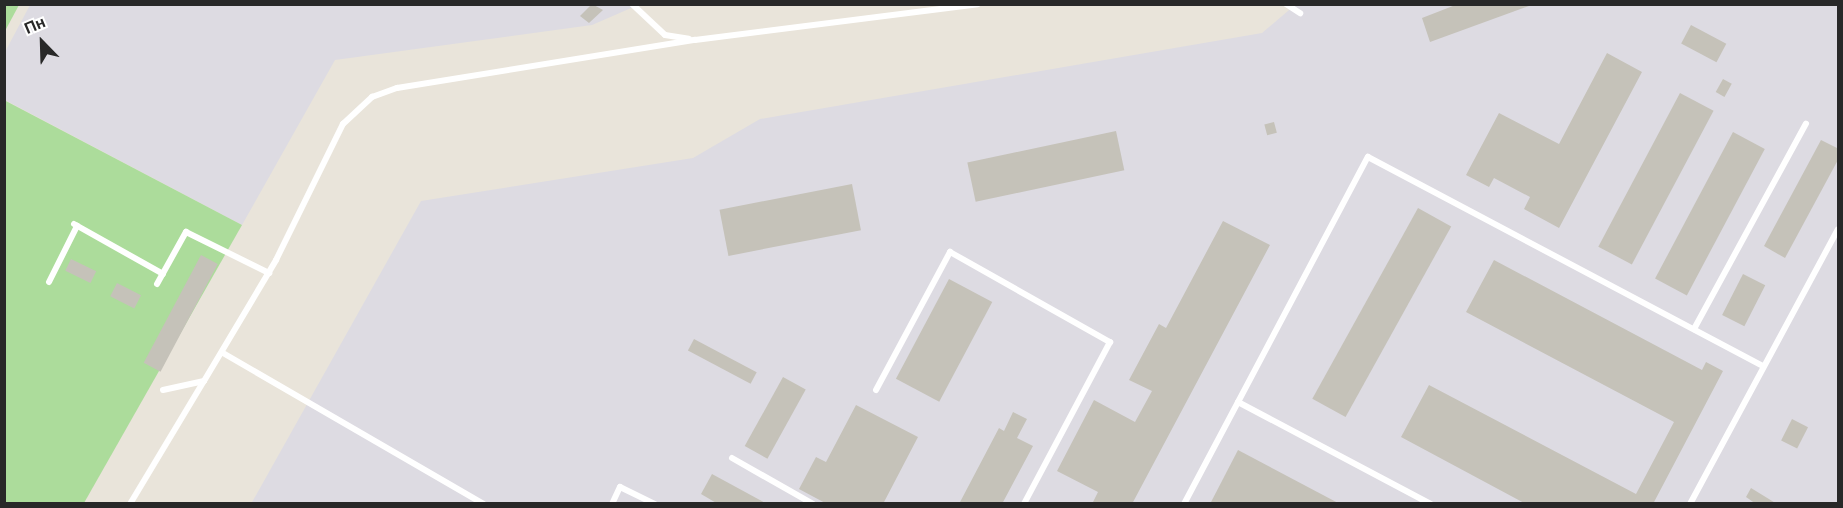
<!DOCTYPE html>
<meta charset="utf-8">
<style>
body{margin:0}
#map{position:relative;width:1843px;height:508px;overflow:hidden;background:#e9e4da;font-family:Helvetica,sans-serif}
div>[style]{position:absolute}
.industrial>*{inset:0;background:#dddbe2}
.green>*{inset:0;background:#acdc9b}
.building>*{inset:0;background:#c5c2b9;transform-origin:0 0}
.service>*{height:6px;margin:-3px;padding:0 3px;transform-origin:3px;border-radius:3px;background:#fff}
span{translate:-50% -50%;white-space:nowrap;text-align:center;line-height:1.15;-webkit-text-stroke:4.5px #fff;paint-order:stroke}
.frame{position:absolute;inset:0;border:6px solid #282828;pointer-events:none}
.north{position:absolute;left:12px;top:12px;width:60px;height:60px;-webkit-text-stroke:4px #fff;paint-order:stroke;rotate:337deg;font-size:16px;font-weight:700;line-height:24px;text-align:center;color:#282828}
.north::after{content:'';display:block;margin:auto;width:21px;height:27px;background:#282828;clip-path:polygon(50% 0,100% 100%,50% 72%,0 100%)}
</style>
<div id="map">
<div class="industrial">
<i style="clip-path:polygon(30px 5px,638px 5px,592px 25px,335px 60px,242px 225px,5px 100px,5px 52px)"></i>
<i style="clip-path:polygon(1295px 5px,1838px 5px,1838px 503px,251px 504px,421px 201px,693px 158px,760px 119px,1262px 33px)"></i>
</div>
<div class="green">
<i style="clip-path:polygon(5px 4px,19px 5px,5px 31px,4px 5px)"></i>
<i style="clip-path:polygon(4px 100px,242px 225px,84px 503px,5px 503px)"></i>
</div>
<div class="building">
<i style="clip-path:polygon(592px 4px,603px 10px,589px 23px,580px 16px)"></i>
<i style="clip-path:polygon(1458px 4px,1529px 4px,1529px 6px,1430px 42px,1422px 18px)"></i>
<i style="left:1691px;top:25px;width:40px;height:21px;rotate:28deg"></i>
<i style="clip-path:polygon(1607px 53px,1642px 72px,1559px 228px,1524px 209px,1530px 197px,1494px 178px,1489px 187px,1466px 175px,1499px 113px,1559px 144px)"></i>
<i style="left:1723px;top:79px;width:10px;height:15px;rotate:29deg"></i>
<i style="left:1680px;top:93px;width:38px;height:174px;rotate:28deg"></i>
<i style="left:1274px;top:122px;width:11px;height:10px;rotate:75deg"></i>
<i style="left:1116px;top:131px;width:40px;height:152px;rotate:78deg"></i>
<i style="left:1733px;top:132px;width:36px;height:166px;rotate:28deg"></i>
<i style="clip-path:polygon(1821px 140px,1839px 149px,1839px 158px,1785px 258px,1764px 246px)"></i>
<i style="left:852px;top:184px;width:47px;height:135px;rotate:79deg"></i>
<i style="left:1418px;top:208px;width:38px;height:218px;rotate:29deg"></i>
<i style="clip-path:polygon(1223px 221px,1270px 245px,1132px 504px,1092px 504px,1098px 492px,1057px 471px,1094px 400px,1135px 422px,1152px 391px,1129px 380px,1159px 324px,1166px 328px)"></i>
<i style="left:201px;top:255px;width:19px;height:122px;rotate:28deg"></i>
<i style="left:71px;top:259px;width:28px;height:13px;rotate:26deg"></i>
<i style="clip-path:polygon(1494px 260px,1702px 370px,1706px 362px,1723px 371px,1653px 504px,1526px 504px,1401px 437px,1429px 385px,1636px 494px,1674px 422px,1466px 312px)"></i>
<i style="left:1743px;top:274px;width:25px;height:46px;rotate:27deg"></i>
<i style="left:949px;top:279px;width:49px;height:113px;rotate:28deg"></i>
<i style="left:117px;top:283px;width:27px;height:15px;rotate:27deg"></i>
<i style="left:694px;top:339px;width:71px;height:13px;rotate:28deg"></i>
<i style="left:783px;top:377px;width:26px;height:79px;rotate:29deg"></i>
<i style="clip-path:polygon(856px 405px,918px 437px,883px 504px,827px 504px,799px 489px,816px 457px,826px 462px)"></i>
<i style="clip-path:polygon(1013px 412px,1027px 419px,1017px 438px,1033px 446px,1002px 504px,959px 504px,999px 428px,1004px 431px)"></i>
<i style="left:1792px;top:419px;width:18px;height:24px;rotate:27deg"></i>
<i style="clip-path:polygon(1238px 450px,1340px 504px,1210px 504px)"></i>
<i style="clip-path:polygon(712px 474px,767px 504px,718px 504px,701px 494px)"></i>
<i style="clip-path:polygon(1751px 488px,1777px 504px,1756px 504px,1746px 497px)"></i>
</div>
<div class="service">
<i style="left:632px;top:4px;width:45px;rotate:43.2deg"></i>
<i style="left:665px;top:35px;width:24px;rotate:9deg"></i>
<i style="left:1286px;top:4px;width:17px;rotate:33deg"></i>
<i style="left:74px;top:224px;width:102px;rotate:29.3deg"></i>
<i style="left:49px;top:282px;width:63px;rotate:-63.4deg"></i>
<i style="left:157px;top:284px;width:60px;rotate:-60.9deg"></i>
<i style="left:186px;top:232px;width:93px;rotate:26.3deg"></i>
<i style="left:1694px;top:329px;width:234px;rotate:-61.4deg"></i>
<i style="left:223px;top:353px;width:301px;rotate:30.1deg"></i>
<i style="left:163px;top:390px;width:42px;rotate:-12.4deg"></i>
<i style="left:204px;top:381px;width:141px;rotate:-59.2deg"></i>
<i style="left:276px;top:260px;width:152px;rotate:-63.8deg"></i>
<i style="left:343px;top:124px;width:40px;rotate:-43deg"></i>
<i style="left:372px;top:97px;width:27px;rotate:-20deg"></i>
<i style="left:397px;top:88px;width:302px;rotate:-9.2deg"></i>
<i style="left:695px;top:40px;width:285px;rotate:-7.2deg"></i>
<i style="left:876px;top:390px;width:157px;rotate:-61.8deg"></i>
<i style="left:950px;top:252px;width:184px;rotate:29.4deg"></i>
<i style="left:1110px;top:342px;width:183px;rotate:118deg"></i>
<i style="left:1238px;top:402px;width:218px;rotate:27.9deg"></i>
<i style="left:732px;top:458px;width:93px;rotate:29.6deg"></i>
<i style="left:130px;top:504px;width:144px;rotate:-59deg"></i>
<i style="left:612px;top:504px;width:19px;rotate:-65deg"></i>
<i style="left:620px;top:487px;width:39px;rotate:26deg"></i>
<i style="left:1184px;top:504px;width:393px;rotate:-62.1deg"></i>
<i style="left:1368px;top:157px;width:447px;rotate:27.9deg"></i>
<i style="left:1690px;top:504px;width:312px;rotate:-61.7deg"></i>
</div>
<div class="frame"></div>
<div class="north">Пн</div>
</div>
